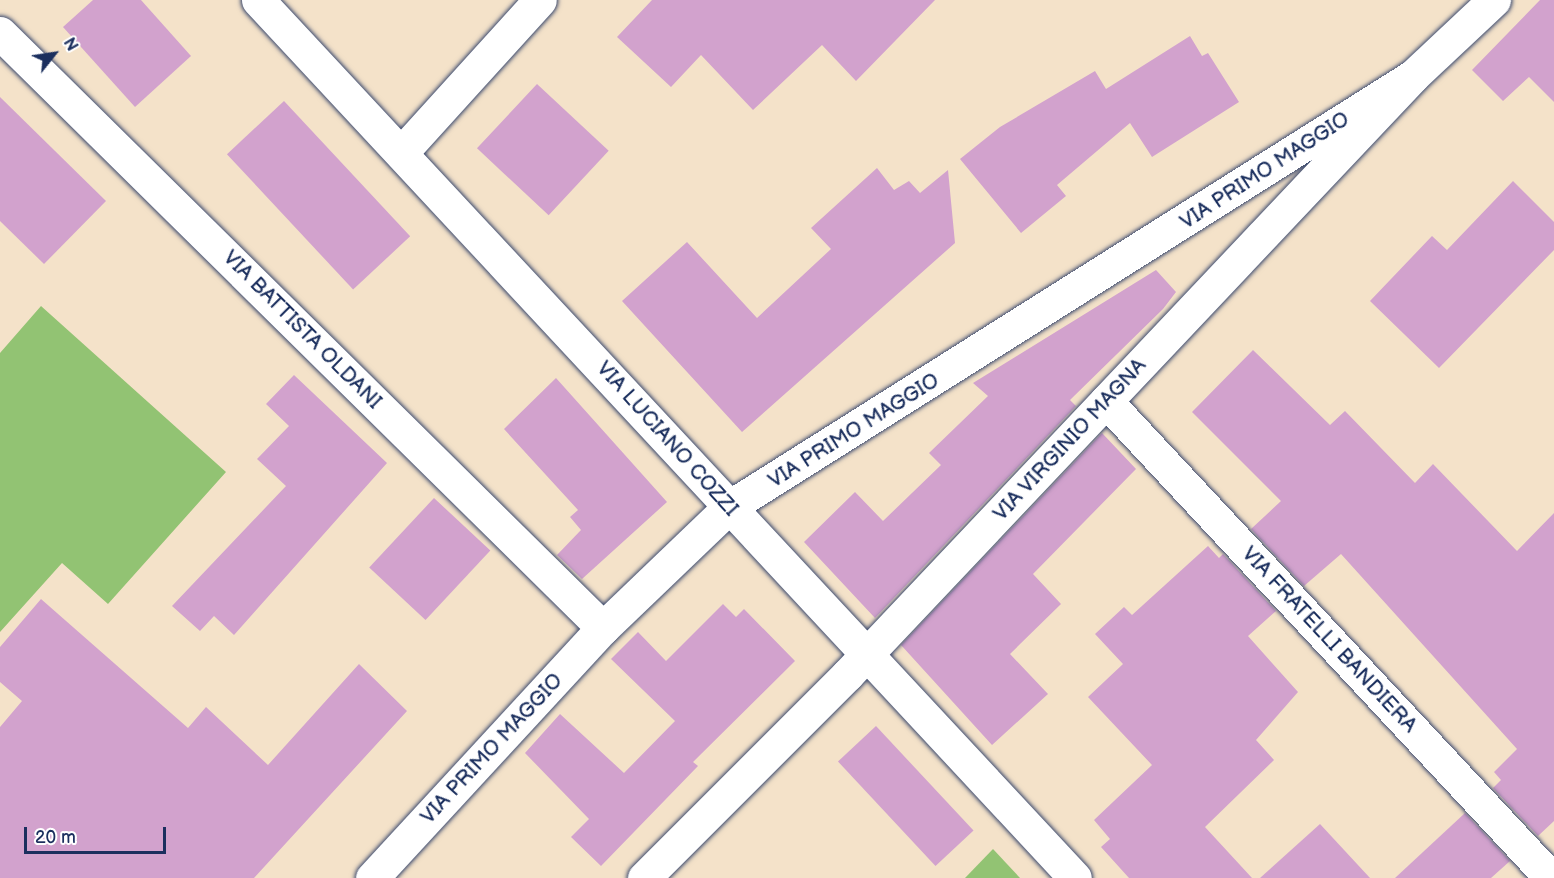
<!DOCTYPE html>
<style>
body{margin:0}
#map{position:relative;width:1554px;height:878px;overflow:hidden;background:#f4e2c9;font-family:"Balsamiq Sans",sans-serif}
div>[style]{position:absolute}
.green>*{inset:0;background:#92c373}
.building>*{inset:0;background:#d2a2cd;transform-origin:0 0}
.roads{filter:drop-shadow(0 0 2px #3c4a6e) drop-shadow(0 0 2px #3c4a6e)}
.minor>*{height:33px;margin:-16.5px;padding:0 16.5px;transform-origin:16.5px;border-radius:16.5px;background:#fff}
.tertiary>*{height:33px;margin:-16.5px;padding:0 16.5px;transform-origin:16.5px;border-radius:16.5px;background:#fff}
span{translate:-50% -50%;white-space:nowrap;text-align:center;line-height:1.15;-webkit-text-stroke:6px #fff;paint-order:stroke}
.street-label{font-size:21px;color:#1b2f5e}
.north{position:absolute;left:24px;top:24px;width:60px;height:60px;-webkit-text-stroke:4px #fff;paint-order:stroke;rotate:60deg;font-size:16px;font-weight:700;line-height:24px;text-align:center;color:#1b2f5e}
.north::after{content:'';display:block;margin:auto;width:21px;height:27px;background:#1b2f5e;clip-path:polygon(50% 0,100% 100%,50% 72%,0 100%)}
.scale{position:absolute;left:24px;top:827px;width:142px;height:27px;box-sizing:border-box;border:3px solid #1b2f5e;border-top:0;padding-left:8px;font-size:18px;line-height:21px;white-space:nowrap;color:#1b2f5e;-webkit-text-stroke:4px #fff;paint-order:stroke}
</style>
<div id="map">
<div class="green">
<i style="clip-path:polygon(41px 306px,226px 472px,108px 604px,62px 563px,0 632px,0 353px)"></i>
<i style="clip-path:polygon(993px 849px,1020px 878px,965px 878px)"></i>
</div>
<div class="building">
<i style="clip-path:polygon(93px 0,141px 0,191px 56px,135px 107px,63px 27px)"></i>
<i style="clip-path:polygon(652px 0,935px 0,856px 81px,822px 45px,753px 110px,701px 55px,671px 87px,617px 37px)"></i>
<i style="clip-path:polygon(1540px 0,1554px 0,1554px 102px,1529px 77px,1503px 101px,1472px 70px)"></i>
<i style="clip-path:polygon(1190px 36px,1202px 56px,1208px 53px,1239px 102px,1152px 157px,1130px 123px,1057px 185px,1066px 196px,1021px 233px,960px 159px,1000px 127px,1095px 71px,1106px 89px)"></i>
<i style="left:537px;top:84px;width:98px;height:88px;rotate:43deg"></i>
<i style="clip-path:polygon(0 97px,106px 201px,44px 264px,0 221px)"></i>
<i style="left:284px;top:101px;width:185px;height:78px;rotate:47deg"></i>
<i style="clip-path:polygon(877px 168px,894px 190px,909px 181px,920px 193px,948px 170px,955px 243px,742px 432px,622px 301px,687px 242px,757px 318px,831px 249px,811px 228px)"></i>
<i style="clip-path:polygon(1513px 181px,1554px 222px,1554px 250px,1439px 368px,1370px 301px,1432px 236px,1447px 250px)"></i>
<i style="clip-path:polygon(1156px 270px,1176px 292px,1163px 309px,1070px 400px,1076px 406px,875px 618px,804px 542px,855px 492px,883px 521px,941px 465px,929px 453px,988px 396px,973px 383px)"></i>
<i style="clip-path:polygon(1253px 350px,1330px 425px,1345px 411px,1415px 483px,1433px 464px,1517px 551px,1554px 513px,1554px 821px,1538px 836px,1493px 788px,1501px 780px,1494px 772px,1517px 749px,1341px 554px,1304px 586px,1251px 529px,1281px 501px,1192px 412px)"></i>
<i style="clip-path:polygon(294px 375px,387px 463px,234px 635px,214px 616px,200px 631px,172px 606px,286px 486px,257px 459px,289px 426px,266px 404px)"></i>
<i style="clip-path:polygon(556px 378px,667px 502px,582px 579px,557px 555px,581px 530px,570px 517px,578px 510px,504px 429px)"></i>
<i style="clip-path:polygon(1102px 433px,1136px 469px,1033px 574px,1061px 604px,1010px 654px,1048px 694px,992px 745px,901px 645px)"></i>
<i style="left:434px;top:498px;width:77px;height:95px;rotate:43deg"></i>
<i style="clip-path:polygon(1208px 546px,1219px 558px,1223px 554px,1276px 611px,1248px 636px,1298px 692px,1256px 740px,1274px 760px,1205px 827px,1252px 878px,1129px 878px,1101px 847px,1110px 839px,1094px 820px,1152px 765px,1088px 697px,1123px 664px,1095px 634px,1124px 607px,1132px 615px)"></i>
<i style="clip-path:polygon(41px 599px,188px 728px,206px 707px,268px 765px,359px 664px,407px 711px,254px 878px,0 878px,0 727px,22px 701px,0 682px,0 647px)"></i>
<i style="clip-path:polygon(723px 604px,736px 617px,744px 609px,795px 661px,693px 762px,698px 766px,601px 866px,571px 837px,589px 819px,525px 753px,560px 714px,624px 773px,675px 721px,611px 659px,638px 632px,666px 661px)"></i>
<i style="left:876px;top:726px;width:143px;height:52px;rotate:47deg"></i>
<i style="clip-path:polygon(1465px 813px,1510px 861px,1491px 878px,1395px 878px)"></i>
<i style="clip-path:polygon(1320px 824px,1370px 878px,1260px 878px)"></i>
</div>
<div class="roads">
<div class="minor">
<i style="left:0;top:33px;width:847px;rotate:44.62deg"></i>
<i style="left:402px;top:152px;width:205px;rotate:-47.8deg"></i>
<i style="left:1106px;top:401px;width:652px;rotate:46.99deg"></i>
<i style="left:372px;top:878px;width:340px;rotate:-47.3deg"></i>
<i style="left:603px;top:628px;width:175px;rotate:-43.8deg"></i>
<i style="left:729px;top:507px;width:808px;rotate:-32.22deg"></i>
<i style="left:644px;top:878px;width:287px;rotate:-45deg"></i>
<i style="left:847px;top:675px;width:824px;rotate:-46.62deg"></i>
<i style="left:1413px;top:76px;width:111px;rotate:-43.2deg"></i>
</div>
<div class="tertiary">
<i style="left:258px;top:0;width:1199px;rotate:47.06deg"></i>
</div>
</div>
<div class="street-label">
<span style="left:1265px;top:171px;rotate:-33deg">VIA PRIMO MAGGIO</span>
<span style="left:302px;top:330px;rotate:45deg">VIA BATTISTA OLDANI</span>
<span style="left:854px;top:431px;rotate:-32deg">VIA PRIMO MAGGIO</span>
<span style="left:667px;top:439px;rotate:48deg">VIA LUCIANO COZZI</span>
<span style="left:1070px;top:440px;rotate:-47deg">VIA VIRGINIO MAGNA</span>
<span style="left:1329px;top:640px;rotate:47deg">VIA FRATELLI BANDIERA</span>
<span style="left:492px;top:749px;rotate:-47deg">VIA PRIMO MAGGIO</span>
</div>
<div class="north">N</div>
<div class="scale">20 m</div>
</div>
